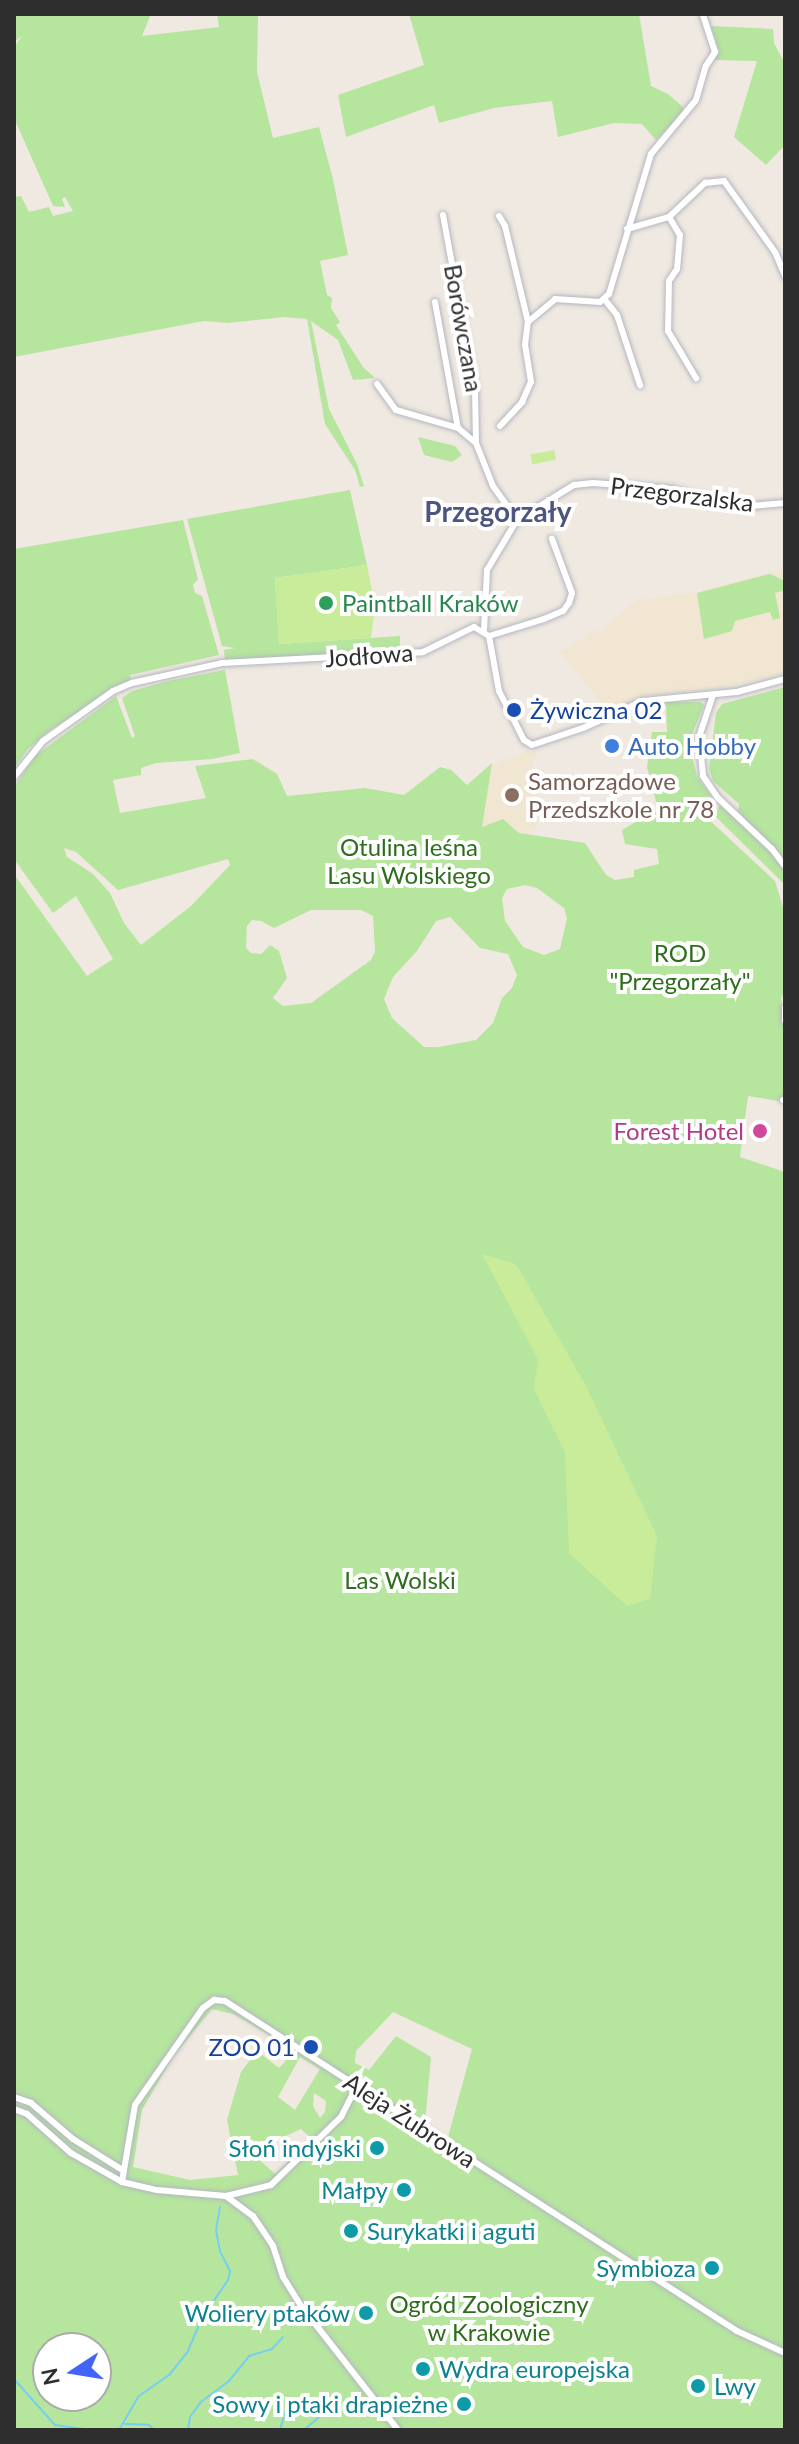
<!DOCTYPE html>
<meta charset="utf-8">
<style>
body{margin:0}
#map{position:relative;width:799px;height:2444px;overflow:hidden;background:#efe9e1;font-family:Lato,sans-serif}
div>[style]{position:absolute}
.education>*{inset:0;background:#f0e6d1}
.green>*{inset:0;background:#b6e59e}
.pitch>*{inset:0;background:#c9ec9a;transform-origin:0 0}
.stream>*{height:2px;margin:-1px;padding:0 1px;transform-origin:1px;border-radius:1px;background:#75cff0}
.roads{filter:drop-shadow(0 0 2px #b4b7c1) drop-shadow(0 0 2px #b4b7c1)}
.street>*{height:6px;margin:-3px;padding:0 3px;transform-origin:3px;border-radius:3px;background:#fff}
.dots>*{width:22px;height:22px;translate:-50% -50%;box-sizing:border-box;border:4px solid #fff;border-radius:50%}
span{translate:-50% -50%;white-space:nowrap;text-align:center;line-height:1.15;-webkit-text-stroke:8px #fff;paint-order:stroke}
.street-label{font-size:24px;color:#2e2e2e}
.leisure-label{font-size:24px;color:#27864d}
.left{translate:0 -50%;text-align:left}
.transit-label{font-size:24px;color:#164399}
.right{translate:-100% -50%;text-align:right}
.shop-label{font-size:24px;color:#366cbe}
.education-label{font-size:24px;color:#785e54}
.park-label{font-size:24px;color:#2c6e1b}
.hotel-label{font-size:24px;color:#b23c85}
.culture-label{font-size:24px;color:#0d838f}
.quarter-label{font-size:28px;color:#4d5680;font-weight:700}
.frame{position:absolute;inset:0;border:16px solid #2e2e2e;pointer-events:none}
.north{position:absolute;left:32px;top:2332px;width:80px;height:80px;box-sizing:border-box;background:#fff;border:2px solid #ababab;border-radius:50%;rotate:258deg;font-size:22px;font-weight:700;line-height:32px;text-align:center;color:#2e2e2e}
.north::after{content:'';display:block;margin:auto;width:28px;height:36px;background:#4264fb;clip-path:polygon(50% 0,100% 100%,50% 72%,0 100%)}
</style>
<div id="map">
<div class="education">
<i style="clip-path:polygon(782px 569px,785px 673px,715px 689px,647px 695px,610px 713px,560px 652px,596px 630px,599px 632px,637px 600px,697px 592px)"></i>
<i style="clip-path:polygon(525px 752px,537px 752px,532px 766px,539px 794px,534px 796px,537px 829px,530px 832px,531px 836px,519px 833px,503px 819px,482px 827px,492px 766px)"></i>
</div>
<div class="green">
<i style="clip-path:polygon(14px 14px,151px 14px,142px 36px,219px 27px,217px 14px,258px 14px,257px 72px,273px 138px,319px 127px,333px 179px,348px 255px,320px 261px,327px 295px,332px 298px,331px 308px,340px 322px,336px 325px,363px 367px,375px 378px,353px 380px,338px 340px,311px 321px,329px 409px,357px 464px,364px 486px,360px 487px,355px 470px,325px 424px,307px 319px,284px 317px,228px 323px,204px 321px,14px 357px,14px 197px,21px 196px,29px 212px,49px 207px,53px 216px,73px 211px,65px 197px,62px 199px,65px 207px,53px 206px,14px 118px,14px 47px,22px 36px,14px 42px)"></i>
<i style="clip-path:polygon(409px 14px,639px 14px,651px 86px,668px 94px,683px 107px,684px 112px,656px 140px,642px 124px,614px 123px,558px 137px,552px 101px,494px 108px,439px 123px,434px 105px,346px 137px,338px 95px,424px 65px)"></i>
<i style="clip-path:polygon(711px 26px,773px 29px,774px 43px,785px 64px,785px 145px,766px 165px,734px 137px,757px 61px,715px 60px,718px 48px)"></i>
<i style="clip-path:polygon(418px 437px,455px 446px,462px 455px,452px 462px,424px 455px)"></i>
<i style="clip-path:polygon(350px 490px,367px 565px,275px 578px,279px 644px,400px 636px,400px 648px,358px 654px,225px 660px,224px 650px,235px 648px,222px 646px,187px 519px)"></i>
<i style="clip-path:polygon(183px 520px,198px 579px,193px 585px,195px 593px,202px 596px,219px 655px,130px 675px,131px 679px,50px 730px,27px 750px,14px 769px,14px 549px)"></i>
<i style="clip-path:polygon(770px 574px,785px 581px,785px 590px,775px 593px,780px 618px,773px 620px,770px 612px,735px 621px,732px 631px,704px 639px,697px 593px)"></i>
<i style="clip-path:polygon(evenodd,225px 670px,240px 753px,212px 759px,156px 763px,141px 768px,141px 775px,113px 780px,120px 813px,206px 798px,195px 766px,253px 759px,277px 774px,287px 796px,365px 788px,404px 795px,440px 767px,451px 770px,467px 785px,492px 763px,482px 827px,503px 819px,519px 833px,585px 843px,606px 875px,615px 880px,634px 877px,634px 870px,659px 864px,657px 849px,625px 844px,622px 830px,658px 809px,647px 767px,652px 732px,667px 732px,666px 702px,701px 702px,704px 705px,693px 732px,691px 753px,697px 776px,713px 799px,705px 816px,775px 881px,785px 914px,785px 988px,781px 999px,785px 1028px,785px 1102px,748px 1096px,740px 1157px,785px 1172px,785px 2430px,14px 2430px,14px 874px,87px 976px,113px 959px,76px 896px,53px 913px,14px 859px,14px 787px,35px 756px,116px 696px,132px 738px,135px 736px,122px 698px,132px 691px,168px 681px,225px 670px,64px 848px,76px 852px,118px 890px,228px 859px,230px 865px,191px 906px,141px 945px,124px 923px,110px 893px,93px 874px,67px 857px,64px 848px,225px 670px,525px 885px,537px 888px,564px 908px,567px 918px,560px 949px,544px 955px,523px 947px,505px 921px,502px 898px,507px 889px,525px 885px,225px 670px,311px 910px,361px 910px,373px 916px,375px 951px,371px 960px,311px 1003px,283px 1006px,273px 998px,287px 978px,279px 951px,270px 945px,261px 954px,251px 953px,246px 948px,247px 926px,252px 920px,261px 921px,274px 928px,311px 910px,225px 670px,450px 917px,480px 948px,508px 954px,517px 975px,512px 988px,502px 998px,493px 1023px,476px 1040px,439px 1047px,424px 1047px,392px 1018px,384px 999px,393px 977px,417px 951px,436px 921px,450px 917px,225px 670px,212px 2009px,233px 2014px,281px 2042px,285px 2062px,279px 2068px,257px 2051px,241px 2072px,227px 2120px,238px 2175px,190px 2180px,133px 2167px,142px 2110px,172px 2058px,212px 2009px,225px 670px,393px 2012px,472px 2049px,448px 2137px,425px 2122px,431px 2057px,396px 2036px,369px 2070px,355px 2063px,356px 2051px,393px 2012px,225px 670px,300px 2057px,320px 2069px,295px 2110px,278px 2097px,300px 2057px,225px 670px,314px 2093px,326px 2101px,325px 2112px,320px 2118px,313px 2106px,314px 2093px,225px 670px,301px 2129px,312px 2139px,275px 2174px,251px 2152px,301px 2129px,225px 670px,48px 2348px,96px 2348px,96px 2396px,48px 2396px,48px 2348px)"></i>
<i style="clip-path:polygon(785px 687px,785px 863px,738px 811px,739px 804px,713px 781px,709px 769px,716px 713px,722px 704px)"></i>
<i style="clip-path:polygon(720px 805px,772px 854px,785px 871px,785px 885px,713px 814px)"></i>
</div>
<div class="pitch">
<i style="left:554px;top:450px;width:10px;height:24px;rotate:79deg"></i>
<i style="clip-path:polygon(367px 565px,375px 607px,371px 638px,279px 644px,275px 578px)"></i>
<i style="clip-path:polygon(482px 1254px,516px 1264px,585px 1384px,657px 1536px,650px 1599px,627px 1606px,569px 1553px,565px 1453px,534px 1389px,538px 1359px)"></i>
</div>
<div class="stream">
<i style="left:14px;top:2379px;width:62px;rotate:48.3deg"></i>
<i style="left:55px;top:2425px;width:36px;rotate:8deg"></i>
<i style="left:125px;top:2424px;width:24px;rotate:2deg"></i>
<i style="left:149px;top:2425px;width:7px;rotate:45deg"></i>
<i style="left:119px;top:2430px;width:39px;rotate:-60deg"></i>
<i style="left:139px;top:2396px;width:37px;rotate:-35deg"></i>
<i style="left:169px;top:2375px;width:28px;rotate:-51deg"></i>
<i style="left:187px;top:2353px;width:38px;rotate:-67deg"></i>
<i style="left:202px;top:2318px;width:46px;rotate:-55.6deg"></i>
<i style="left:228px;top:2280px;width:9px;rotate:-77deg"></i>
<i style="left:230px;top:2271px;width:22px;rotate:-117deg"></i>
<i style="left:220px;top:2251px;width:21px;rotate:-101deg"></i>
<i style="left:216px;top:2230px;width:23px;rotate:-80deg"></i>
<i style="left:188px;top:2430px;width:13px;rotate:-81deg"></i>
<i style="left:190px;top:2417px;width:19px;rotate:-54deg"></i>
<i style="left:201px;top:2402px;width:35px;rotate:-37deg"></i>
<i style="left:229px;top:2381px;width:32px;rotate:-51deg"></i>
<i style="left:249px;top:2356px;width:24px;rotate:-17deg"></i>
<i style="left:272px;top:2349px;width:16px;rotate:-47deg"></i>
<i style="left:280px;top:2430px;width:18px;rotate:-74deg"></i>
<i style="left:285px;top:2413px;width:26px;rotate:-43deg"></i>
<i style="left:304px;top:2430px;width:32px;rotate:-41deg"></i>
</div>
<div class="roads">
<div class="street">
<i style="left:443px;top:215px;width:178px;rotate:79.6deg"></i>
<i style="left:475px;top:390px;width:53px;rotate:88.9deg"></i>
<i style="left:499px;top:216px;width:12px;rotate:59deg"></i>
<i style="left:505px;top:226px;width:99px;rotate:76.5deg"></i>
<i style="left:669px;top:217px;width:21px;rotate:59deg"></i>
<i style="left:680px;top:235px;width:34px;rotate:95deg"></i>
<i style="left:677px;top:269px;width:14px;rotate:124deg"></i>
<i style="left:669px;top:281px;width:50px;rotate:91.1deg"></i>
<i style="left:668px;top:331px;width:55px;rotate:59.2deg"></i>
<i style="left:627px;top:229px;width:44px;rotate:-15.9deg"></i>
<i style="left:669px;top:217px;width:50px;rotate:-43.4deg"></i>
<i style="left:705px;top:183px;width:19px;rotate:-6deg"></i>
<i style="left:724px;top:181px;width:87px;rotate:54.3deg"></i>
<i style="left:775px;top:252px;width:26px;rotate:67deg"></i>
<i style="left:605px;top:300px;width:19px;rotate:51deg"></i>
<i style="left:617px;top:315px;width:74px;rotate:71.8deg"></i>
<i style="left:435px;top:302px;width:128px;rotate:79.7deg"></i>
<i style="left:377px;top:384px;width:32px;rotate:54deg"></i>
<i style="left:396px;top:410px;width:65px;rotate:16.2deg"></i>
<i style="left:458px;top:428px;width:23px;rotate:40deg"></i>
<i style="left:476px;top:443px;width:46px;rotate:68.4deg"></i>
<i style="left:493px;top:486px;width:42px;rotate:54.8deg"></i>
<i style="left:500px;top:426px;width:33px;rotate:-47deg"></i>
<i style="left:522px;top:402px;width:22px;rotate:-66deg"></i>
<i style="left:531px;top:382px;width:37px;rotate:-99deg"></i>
<i style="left:525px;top:345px;width:23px;rotate:-83deg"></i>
<i style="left:528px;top:322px;width:35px;rotate:-40deg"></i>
<i style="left:555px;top:299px;width:45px;rotate:3.8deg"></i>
<i style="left:600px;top:302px;width:12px;rotate:-42deg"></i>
<i style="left:609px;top:294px;width:146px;rotate:-73.3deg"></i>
<i style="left:651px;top:154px;width:70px;rotate:-50.2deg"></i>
<i style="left:696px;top:100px;width:35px;rotate:-74deg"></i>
<i style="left:706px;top:66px;width:17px;rotate:-57deg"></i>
<i style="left:715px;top:52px;width:40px;rotate:-108deg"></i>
<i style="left:484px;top:630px;width:60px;rotate:-87.1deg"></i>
<i style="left:487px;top:570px;width:58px;rotate:-59deg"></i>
<i style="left:517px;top:520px;width:67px;rotate:-31.6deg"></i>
<i style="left:574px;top:485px;width:19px;rotate:-6deg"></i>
<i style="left:593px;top:483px;width:78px;rotate:4.4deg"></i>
<i style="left:671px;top:489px;width:70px;rotate:14.8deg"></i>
<i style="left:739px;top:507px;width:46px;rotate:-5deg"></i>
<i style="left:489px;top:636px;width:58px;rotate:-17.2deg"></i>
<i style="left:544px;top:619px;width:21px;rotate:-23deg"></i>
<i style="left:563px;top:611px;width:10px;rotate:-53deg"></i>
<i style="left:569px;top:603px;width:10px;rotate:-73deg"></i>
<i style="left:572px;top:593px;width:58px;rotate:-110.3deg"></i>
<i style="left:713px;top:695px;width:44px;rotate:108.4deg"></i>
<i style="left:699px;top:737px;width:39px;rotate:84deg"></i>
<i style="left:703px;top:776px;width:27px;rotate:56deg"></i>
<i style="left:718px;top:798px;width:74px;rotate:43.4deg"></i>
<i style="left:772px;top:849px;width:21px;rotate:53deg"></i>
<i style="left:14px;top:777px;width:46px;rotate:-51.1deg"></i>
<i style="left:43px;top:741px;width:86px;rotate:-35.5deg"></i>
<i style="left:113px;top:691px;width:21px;rotate:-23deg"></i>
<i style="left:132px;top:683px;width:92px;rotate:-12.5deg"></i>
<i style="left:222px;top:663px;width:201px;rotate:-3.1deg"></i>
<i style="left:423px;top:652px;width:57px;rotate:-26.1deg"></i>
<i style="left:474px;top:627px;width:17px;rotate:31deg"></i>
<i style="left:489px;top:636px;width:56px;rotate:79.7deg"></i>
<i style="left:499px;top:691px;width:55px;rotate:63deg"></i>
<i style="left:524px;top:740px;width:9px;rotate:32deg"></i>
<i style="left:532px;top:745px;width:54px;rotate:-18.4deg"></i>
<i style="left:583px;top:728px;width:66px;rotate:-24.2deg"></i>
<i style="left:643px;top:701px;width:94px;rotate:-5.5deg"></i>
<i style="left:737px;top:692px;width:50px;rotate:-15.2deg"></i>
<i style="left:785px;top:1008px;width:13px;rotate:90deg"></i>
<i style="left:783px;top:1100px;width:2px;rotate:-27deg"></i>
<i style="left:14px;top:2097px;width:18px;rotate:19deg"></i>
<i style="left:31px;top:2103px;width:55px;rotate:40.6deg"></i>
<i style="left:73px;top:2139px;width:60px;rotate:32.1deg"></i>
<i style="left:14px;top:2109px;width:14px;rotate:21deg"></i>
<i style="left:27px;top:2114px;width:59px;rotate:41.6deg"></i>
<i style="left:71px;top:2153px;width:59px;rotate:29.6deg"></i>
<i style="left:122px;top:2182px;width:36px;rotate:13deg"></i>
<i style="left:157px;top:2190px;width:69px;rotate:5deg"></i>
<i style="left:226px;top:2196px;width:46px;rotate:-13.7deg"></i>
<i style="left:271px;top:2185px;width:98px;rotate:-44.2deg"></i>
<i style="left:341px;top:2117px;width:36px;rotate:-63deg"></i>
<i style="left:122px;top:2182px;width:78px;rotate:-80.4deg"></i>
<i style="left:135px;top:2105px;width:118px;rotate:-55deg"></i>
<i style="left:203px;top:2008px;width:14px;rotate:-36deg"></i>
<i style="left:214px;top:2000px;width:11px;rotate:5deg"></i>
<i style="left:225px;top:2001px;width:609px;rotate:32.8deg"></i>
<i style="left:737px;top:2331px;width:53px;rotate:24.6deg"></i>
<i style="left:226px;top:2196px;width:34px;rotate:37deg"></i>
<i style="left:253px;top:2216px;width:36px;rotate:56deg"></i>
<i style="left:273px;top:2246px;width:33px;rotate:72deg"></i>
<i style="left:283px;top:2277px;width:36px;rotate:58deg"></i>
<i style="left:302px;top:2307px;width:156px;rotate:52deg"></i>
</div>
</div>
<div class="dots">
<i style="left:326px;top:603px;background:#2e9e5b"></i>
<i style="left:514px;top:710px;background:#1a4fb4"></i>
<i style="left:612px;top:746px;background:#3f7fe0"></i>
<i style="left:512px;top:795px;background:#8d6e63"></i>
<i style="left:760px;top:1131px;background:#d1479c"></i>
<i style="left:311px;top:2047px;background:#1a4fb4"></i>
<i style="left:377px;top:2148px;background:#0f9aa8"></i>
<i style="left:404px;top:2190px;background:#0f9aa8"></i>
<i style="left:351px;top:2231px;background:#0f9aa8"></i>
<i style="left:712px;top:2268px;background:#0f9aa8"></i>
<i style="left:366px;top:2313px;background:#0f9aa8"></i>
<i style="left:423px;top:2369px;background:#0f9aa8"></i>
<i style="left:698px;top:2386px;background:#0f9aa8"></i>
<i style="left:464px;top:2404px;background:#0f9aa8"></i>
</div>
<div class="street-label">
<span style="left:464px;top:328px;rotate:80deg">Borówczana</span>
<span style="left:682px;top:494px;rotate:7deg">Przegorzalska</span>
<span style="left:369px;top:655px;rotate:-4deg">Jodłowa</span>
<span style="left:410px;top:2120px;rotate:33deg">Aleja Żubrowa</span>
</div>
<div class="leisure-label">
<span class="left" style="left:342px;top:603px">Paintball Kraków</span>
</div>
<div class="transit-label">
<span class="left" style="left:530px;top:710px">Żywiczna 02</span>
<span class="right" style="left:295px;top:2047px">ZOO 01</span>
</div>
<div class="shop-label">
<span class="left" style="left:628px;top:746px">Auto Hobby</span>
</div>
<div class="education-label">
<span class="left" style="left:528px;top:795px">Samorządowe<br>Przedszkole nr 78</span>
</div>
<div class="park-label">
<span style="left:409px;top:861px">Otulina leśna<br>Lasu Wolskiego</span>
<span style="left:680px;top:967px">ROD<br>"Przegorzały"</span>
<span style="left:400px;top:1580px">Las Wolski</span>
<span style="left:489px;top:2318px">Ogród Zoologiczny<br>w Krakowie</span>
</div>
<div class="hotel-label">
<span class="right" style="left:744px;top:1131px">Forest Hotel</span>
</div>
<div class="culture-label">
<span class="right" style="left:361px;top:2148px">Słoń indyjski</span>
<span class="right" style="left:388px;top:2190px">Małpy</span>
<span class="left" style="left:367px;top:2231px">Surykatki i aguti</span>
<span class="right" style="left:696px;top:2268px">Symbioza</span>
<span class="right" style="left:350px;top:2313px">Woliery ptaków</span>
<span class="left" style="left:439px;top:2369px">Wydra europejska</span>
<span class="left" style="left:714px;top:2386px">Lwy</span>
<span class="right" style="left:448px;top:2404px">Sowy i ptaki drapieżne</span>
</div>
<div class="quarter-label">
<span style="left:498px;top:511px">Przegorzały</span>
</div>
<div class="frame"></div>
<div class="north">N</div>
</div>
